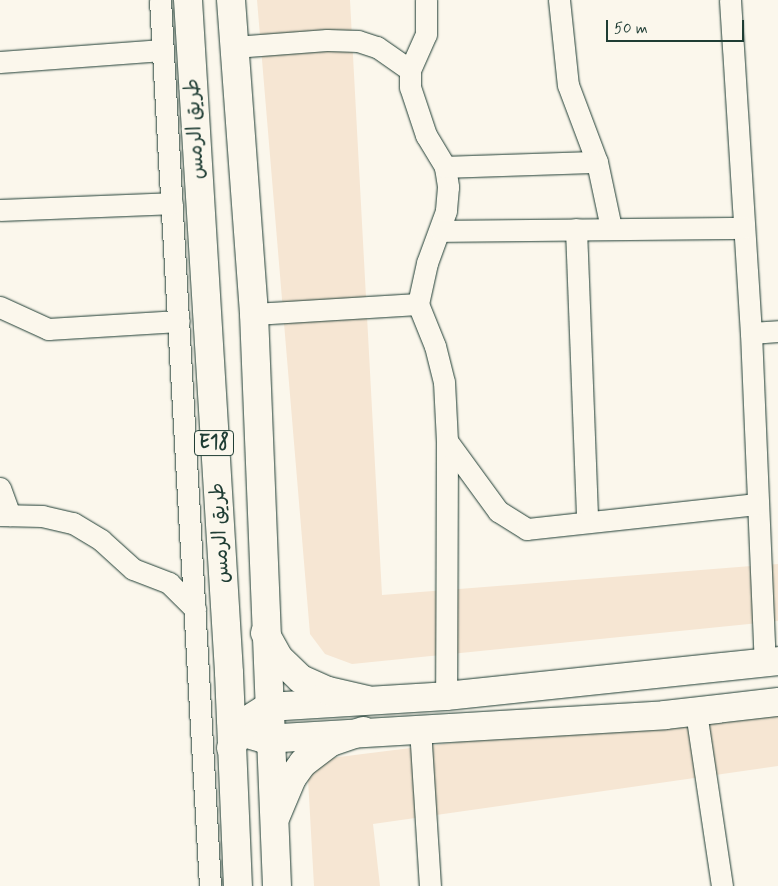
<!DOCTYPE html>
<meta charset="utf-8">
<style>
body{margin:0}
#map{position:relative;width:778px;height:886px;overflow:hidden;background:#fbf7ec;font-family:Mynerve,"Playpen Sans Arabic",sans-serif}
div>[style]{position:absolute}
.built>*{inset:0;background:#f6e6d3}
.roads{filter:drop-shadow(0 0 1px #1f3d34) drop-shadow(0 0 1px #1f3d34)}
.minor>*{height:21px;margin:-10.5px;padding:0 10.5px;transform-origin:10.5px;border-radius:10.5px;background:#fbf7ec}
.major>*{height:28px;margin:-14px;padding:0 14px;transform-origin:14px;border-radius:14px;background:#fbf7ec}
.highway>*{height:28px;margin:-14px;padding:0 14px;transform-origin:14px;border-radius:14px;background:#fbf7ec}
span{translate:-50% -50%;white-space:nowrap;text-align:center;line-height:1.15;-webkit-text-stroke:5px #fbf7ec;paint-order:stroke}
.shield-label span{padding:1px 4px;background:#fbf7ec;border:1px solid;border-radius:4px;-webkit-text-stroke-width:0}
.shield-label{font-size:19px;color:#1f3d34;font-weight:700}
.street-label{font-size:20px;color:#1f3d34}
.scale{position:absolute;left:606px;top:20px;width:138px;height:22px;box-sizing:border-box;border:2px solid #1f3d34;border-top:0;padding-left:6px;font-size:15px;line-height:18px;white-space:nowrap;color:#1f3d34;-webkit-text-stroke:4px #fbf7ec;paint-order:stroke}
</style>
<div id="map">
<div class="built">
<i style="clip-path:polygon(257px 0,350px 0,382px 595px,778px 564px,778px 621px,352px 664px,325px 654px,310px 634px)"></i>
<i style="clip-path:polygon(778px 702px,778px 766px,373px 824px,380px 886px,314px 886px,307px 761px)"></i>
</div>
<div class="roads">
<div class="minor">
<i style="left:160px;top:0;width:887px;rotate:86.77deg"></i>
<i style="left:426px;top:0;width:34px;rotate:90deg"></i>
<i style="left:426px;top:34px;width:39px;rotate:114deg"></i>
<i style="left:410px;top:70px;width:17px;rotate:90deg"></i>
<i style="left:410px;top:87px;width:51px;rotate:71.6deg"></i>
<i style="left:426px;top:135px;width:37px;rotate:59deg"></i>
<i style="left:445px;top:167px;width:20px;rotate:81deg"></i>
<i style="left:448px;top:187px;width:24px;rotate:95deg"></i>
<i style="left:446px;top:211px;width:55px;rotate:110.1deg"></i>
<i style="left:427px;top:263px;width:42px;rotate:102.4deg"></i>
<i style="left:418px;top:304px;width:45px;rotate:68deg"></i>
<i style="left:435px;top:346px;width:37px;rotate:76deg"></i>
<i style="left:444px;top:382px;width:59px;rotate:87.1deg"></i>
<i style="left:447px;top:441px;width:255px;rotate:90.2deg"></i>
<i style="left:559px;top:0;width:85px;rotate:84deg"></i>
<i style="left:568px;top:85px;width:82px;rotate:69.4deg"></i>
<i style="left:597px;top:162px;width:67px;rotate:78deg"></i>
<i style="left:730px;top:0;width:334px;rotate:86.4deg"></i>
<i style="left:751px;top:333px;width:329px;rotate:87.6deg"></i>
<i style="left:234px;top:47px;width:93px;rotate:-4.3deg"></i>
<i style="left:327px;top:40px;width:31px;rotate:2deg"></i>
<i style="left:358px;top:41px;width:20px;rotate:18deg"></i>
<i style="left:377px;top:47px;width:40px;rotate:34.9deg"></i>
<i style="left:0;top:62px;width:163px;rotate:-4.2deg"></i>
<i style="left:445px;top:167px;width:152px;rotate:-1.9deg"></i>
<i style="left:0;top:210px;width:172px;rotate:-2.3deg"></i>
<i style="left:576px;top:229px;width:293px;rotate:87.8deg"></i>
<i style="left:441px;top:231px;width:303px;rotate:-0.6deg"></i>
<i style="left:0;top:307px;width:53px;rotate:24.6deg"></i>
<i style="left:48px;top:329px;width:131px;rotate:-3.5deg"></i>
<i style="left:254px;top:314px;width:164px;rotate:-3.5deg"></i>
<i style="left:751px;top:333px;width:27px;rotate:-4deg"></i>
<i style="left:447px;top:441px;width:87px;rotate:53.9deg"></i>
<i style="left:498px;top:511px;width:34px;rotate:32deg"></i>
<i style="left:527px;top:529px;width:232px;rotate:-6.2deg"></i>
<i style="left:0;top:488px;width:29px;rotate:70deg"></i>
<i style="left:0;top:515px;width:42px;rotate:1.4deg"></i>
<i style="left:42px;top:516px;width:32px;rotate:13deg"></i>
<i style="left:73px;top:523px;width:33px;rotate:31deg"></i>
<i style="left:101px;top:540px;width:43px;rotate:42.2deg"></i>
<i style="left:133px;top:569px;width:39px;rotate:21deg"></i>
<i style="left:169px;top:583px;width:37px;rotate:45deg"></i>
<i style="left:696px;top:712px;width:176px;rotate:81.5deg"></i>
<i style="left:420px;top:728px;width:158px;rotate:86.4deg"></i>
</div>
<div class="major">
<i style="left:231px;top:720px;width:22px;rotate:39deg"></i>
<i style="left:248px;top:734px;width:17px;rotate:17deg"></i>
<i style="left:264px;top:739px;width:402px;rotate:-3.4deg"></i>
<i style="left:665px;top:715px;width:114px;rotate:-6.6deg"></i>
<i style="left:231px;top:748px;width:31px;rotate:-61deg"></i>
<i style="left:246px;top:721px;width:26px;rotate:-32deg"></i>
<i style="left:268px;top:707px;width:178px;rotate:-3.5deg"></i>
<i style="left:446px;top:696px;width:334px;rotate:-6deg"></i>
</div>
<div class="highway">
<i style="left:188px;top:0;width:674px;rotate:86.51deg"></i>
<i style="left:229px;top:673px;width:213px;rotate:87.6deg"></i>
<i style="left:231px;top:0;width:315px;rotate:85.8deg"></i>
<i style="left:254px;top:314px;width:572px;rotate:87.7deg"></i>
<i style="left:265px;top:633px;width:29px;rotate:61deg"></i>
<i style="left:279px;top:658px;width:30px;rotate:44deg"></i>
<i style="left:301px;top:679px;width:30px;rotate:24deg"></i>
<i style="left:328px;top:691px;width:40px;rotate:13deg"></i>
<i style="left:276px;top:816px;width:41px;rotate:-67.2deg"></i>
<i style="left:292px;top:778px;width:19px;rotate:-54deg"></i>
<i style="left:303px;top:763px;width:35px;rotate:-37deg"></i>
<i style="left:331px;top:742px;width:34px;rotate:-19deg"></i>
</div>
</div>
<div class="shield-label">
<span style="left:214px;top:443px">E18</span>
</div>
<div class="street-label">
<span style="left:195px;top:129px;rotate:-93deg">طريق الرمس</span>
<span style="left:220px;top:533px;rotate:-93deg">طريق الرمس</span>
</div>
<div class="scale">50 m</div>
</div>
